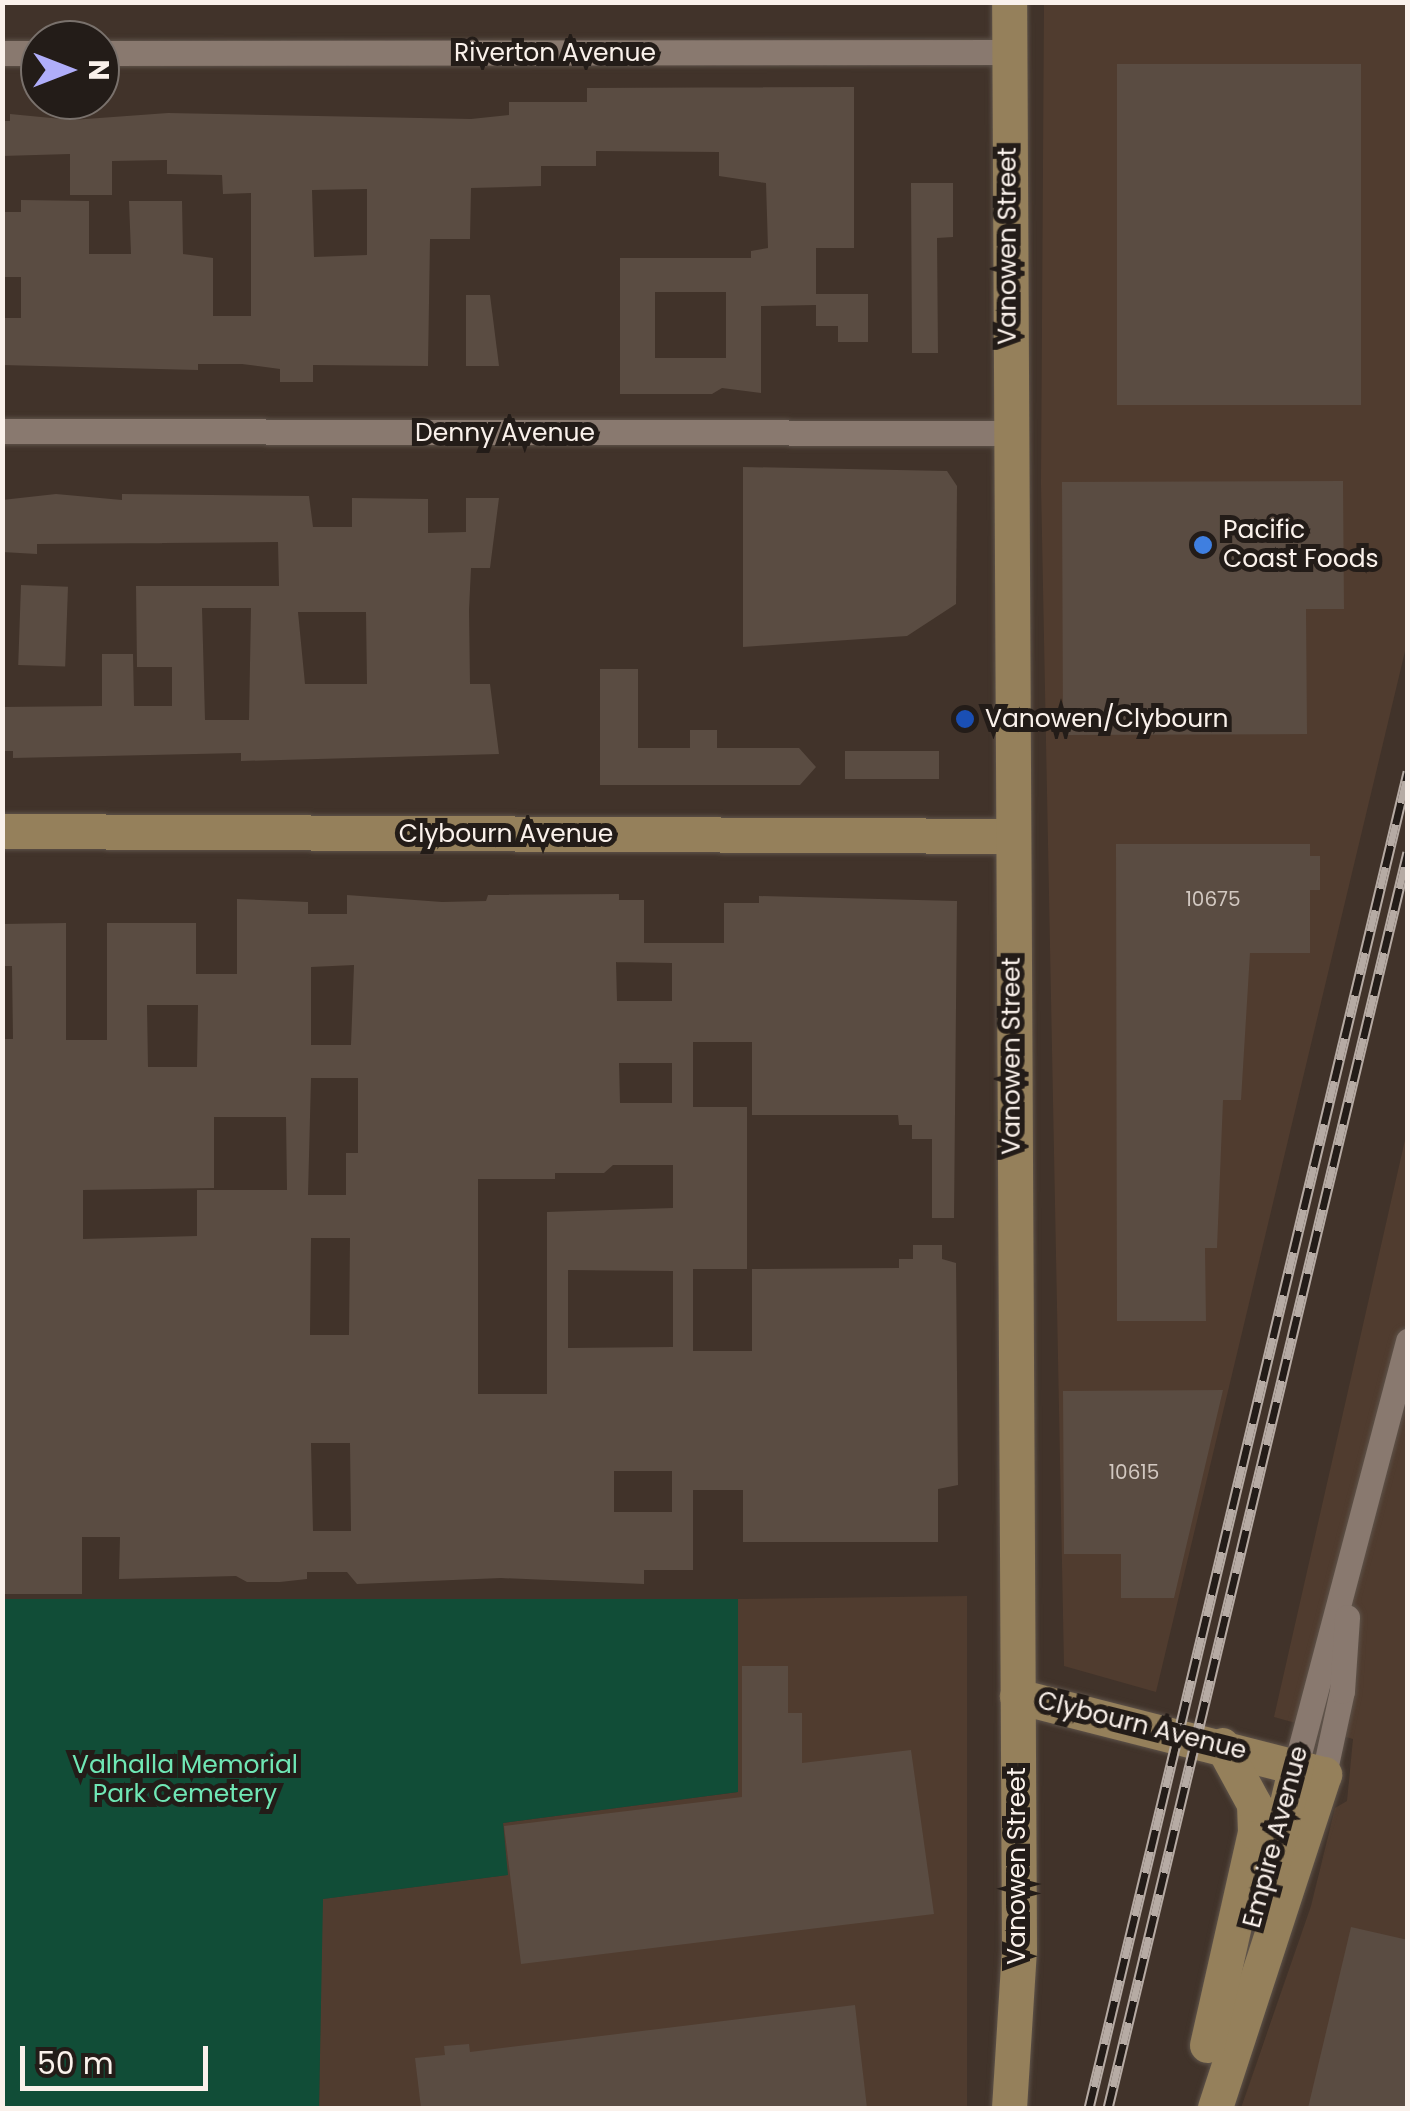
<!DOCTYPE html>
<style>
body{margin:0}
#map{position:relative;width:1410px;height:2111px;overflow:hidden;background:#41332a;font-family:Poppins,sans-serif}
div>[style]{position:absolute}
.built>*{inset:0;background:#503c2f}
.green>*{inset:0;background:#114d37}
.building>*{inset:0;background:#5a4c42;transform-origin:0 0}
.roads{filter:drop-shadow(0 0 2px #5e534a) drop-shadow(0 0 2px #5e534a)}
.street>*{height:25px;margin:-12.5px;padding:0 12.5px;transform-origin:12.5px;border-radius:12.5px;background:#89796f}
.secondary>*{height:35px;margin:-17.5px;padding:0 17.5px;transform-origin:17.5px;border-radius:17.5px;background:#95805b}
.rail>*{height:11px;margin-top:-5.5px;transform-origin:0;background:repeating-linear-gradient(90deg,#231c18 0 22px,#b6aba4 0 44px);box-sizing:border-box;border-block:2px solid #b6aba4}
.dots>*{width:28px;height:28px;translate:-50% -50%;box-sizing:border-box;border:5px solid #231c18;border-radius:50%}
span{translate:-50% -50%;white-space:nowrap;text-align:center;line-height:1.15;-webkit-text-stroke:10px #231c18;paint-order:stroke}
.number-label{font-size:20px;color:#d2c8c1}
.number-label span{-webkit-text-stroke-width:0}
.street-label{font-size:25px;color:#faf1eb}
.poi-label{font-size:25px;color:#faf1eb}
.left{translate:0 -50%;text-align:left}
.park-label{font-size:25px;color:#6fe7b5}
.frame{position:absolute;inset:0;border:5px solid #faf1eb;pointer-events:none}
.north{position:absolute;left:20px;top:20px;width:100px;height:100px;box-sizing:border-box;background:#231c18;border:2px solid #79716c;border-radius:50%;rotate:90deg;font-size:28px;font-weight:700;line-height:40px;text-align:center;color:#faf1eb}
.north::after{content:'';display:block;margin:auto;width:35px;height:45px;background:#b0aefa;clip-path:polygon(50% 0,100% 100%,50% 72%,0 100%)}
.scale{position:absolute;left:20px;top:2046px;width:188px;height:45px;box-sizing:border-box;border:5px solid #faf1eb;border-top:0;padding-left:12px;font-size:30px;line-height:35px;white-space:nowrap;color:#faf1eb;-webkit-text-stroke:8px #231c18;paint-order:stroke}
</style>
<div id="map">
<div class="built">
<i style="clip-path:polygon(1044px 3px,1407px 3px,1407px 643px,1156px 1692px,1064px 1666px,1041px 484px)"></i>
<i style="clip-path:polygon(1407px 1131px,1407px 2108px,1241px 2108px,1311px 1906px,1335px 1808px,1347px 1801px,1353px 1739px,1274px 1717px)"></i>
<i style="clip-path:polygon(967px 1596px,967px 2108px,319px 2108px,322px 1899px,507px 1875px,503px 1823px,738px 1792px,738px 1599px)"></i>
</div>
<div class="green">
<i style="clip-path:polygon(2px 1599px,738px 1599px,738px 1792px,503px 1823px,508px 1875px,323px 1899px,319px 2108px,3px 2108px)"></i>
</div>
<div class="building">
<i style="left:1117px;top:64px;width:244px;height:341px"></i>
<i style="clip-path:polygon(evenodd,854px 87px,854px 248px,816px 248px,816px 294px,868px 294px,868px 342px,838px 342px,838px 326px,816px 326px,816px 305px,761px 306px,761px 393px,722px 388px,712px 394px,620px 394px,620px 258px,751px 258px,751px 251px,768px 248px,766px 183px,719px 176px,719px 152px,596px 151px,596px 166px,541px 166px,541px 186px,471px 188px,470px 239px,430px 239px,428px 366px,313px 365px,313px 382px,280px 382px,280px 369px,242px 364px,198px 364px,198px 370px,2px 365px,2px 318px,21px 318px,21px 277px,2px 277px,2px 212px,21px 212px,21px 200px,89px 201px,89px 254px,131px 254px,129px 201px,182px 201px,183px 254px,213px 258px,213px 316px,251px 316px,251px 193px,223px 194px,222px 175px,167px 174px,167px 160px,112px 161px,112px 195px,70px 195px,70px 154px,2px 156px,2px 121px,10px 121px,10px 114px,72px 120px,168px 113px,471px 119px,509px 115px,509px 102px,587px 102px,587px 88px,854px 87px,367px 189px,367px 255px,314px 257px,312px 190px,367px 189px,854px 87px,655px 292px,726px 292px,726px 358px,655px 358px,655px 292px)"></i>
<i style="clip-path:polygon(911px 183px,953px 183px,953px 237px,937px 238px,938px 353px,912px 353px)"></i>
<i style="clip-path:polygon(466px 295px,490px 295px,499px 366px,466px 366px)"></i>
<i style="clip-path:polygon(743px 467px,947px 471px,957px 486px,956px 604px,907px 636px,743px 647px)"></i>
<i style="clip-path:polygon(1343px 481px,1344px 609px,1306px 609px,1307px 734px,1063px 735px,1062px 482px)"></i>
<i style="clip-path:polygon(evenodd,122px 494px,309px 496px,313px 527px,352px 527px,352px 498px,428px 499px,428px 533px,466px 532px,466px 498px,499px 498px,490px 568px,471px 568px,469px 610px,470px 684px,490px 684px,499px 754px,241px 761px,241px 753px,13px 758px,13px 751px,2px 751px,2px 707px,102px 706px,102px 654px,133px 654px,134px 706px,172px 706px,172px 667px,137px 667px,136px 586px,279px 586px,278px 542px,37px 544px,37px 554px,2px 552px,2px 500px,56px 494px,122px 500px,122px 494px,202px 608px,251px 608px,249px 720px,205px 720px,202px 608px,122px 494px,298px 612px,366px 612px,367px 684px,305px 684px,298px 612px)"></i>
<i style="left:21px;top:585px;width:47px;height:80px;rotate:2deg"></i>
<i style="clip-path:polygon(600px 669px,638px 669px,638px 748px,690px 748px,690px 730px,717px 730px,717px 748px,799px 748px,816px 767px,800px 785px,600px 785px)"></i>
<i style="left:845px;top:751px;width:94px;height:28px"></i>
<i style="clip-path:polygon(1116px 844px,1310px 844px,1310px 856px,1320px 856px,1320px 890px,1310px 890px,1310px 953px,1250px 953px,1241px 1100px,1223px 1100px,1217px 1248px,1205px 1248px,1206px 1321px,1117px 1321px)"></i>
<i style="clip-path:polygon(evenodd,619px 894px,619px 900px,644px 900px,644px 943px,724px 943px,724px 903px,759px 903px,759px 896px,957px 901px,954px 1218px,932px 1218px,932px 1139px,912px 1139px,912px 1125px,899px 1125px,898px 1115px,752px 1115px,752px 1042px,693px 1042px,693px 1107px,747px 1107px,747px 1269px,693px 1269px,693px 1351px,752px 1351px,752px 1269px,899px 1268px,899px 1259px,913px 1259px,913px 1245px,942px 1245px,942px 1259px,956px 1263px,958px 1485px,938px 1489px,938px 1542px,743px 1542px,743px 1490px,693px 1490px,693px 1570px,644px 1570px,644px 1584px,501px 1578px,357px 1584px,347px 1572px,307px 1572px,307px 1579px,280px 1582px,247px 1582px,236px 1576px,119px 1579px,120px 1537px,82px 1537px,82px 1594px,2px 1594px,2px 1039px,13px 1039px,12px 966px,2px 966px,2px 924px,66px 923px,66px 1040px,107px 1040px,107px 923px,196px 923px,196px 974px,237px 974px,237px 899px,308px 902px,308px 914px,347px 914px,347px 895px,442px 902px,486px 901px,488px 895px,619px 894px,616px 962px,672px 963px,672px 1001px,617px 1001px,616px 962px,619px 894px,354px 965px,351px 1045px,311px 1045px,311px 967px,354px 965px,619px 894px,147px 1005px,198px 1005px,197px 1067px,148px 1067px,147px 1005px,619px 894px,619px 1063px,672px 1063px,672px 1103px,620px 1103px,619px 1063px,619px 894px,311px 1078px,358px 1078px,358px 1153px,346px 1153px,346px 1195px,308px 1195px,311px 1078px,619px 894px,214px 1117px,286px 1117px,287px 1190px,197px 1190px,197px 1236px,83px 1239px,83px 1190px,214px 1188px,214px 1117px,619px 894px,613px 1165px,673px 1165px,673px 1208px,547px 1212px,547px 1394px,478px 1394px,478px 1179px,555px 1179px,555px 1173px,604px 1173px,613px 1165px,619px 894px,311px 1238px,350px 1238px,349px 1335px,310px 1335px,311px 1238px,619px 894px,568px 1270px,673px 1271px,673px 1347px,568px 1348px,568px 1270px,619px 894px,311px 1443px,350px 1443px,351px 1531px,313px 1531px,311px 1443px,619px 894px,614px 1471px,672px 1471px,672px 1512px,614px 1512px,614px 1471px)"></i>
<i style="clip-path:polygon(1223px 1390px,1174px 1598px,1121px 1598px,1121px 1554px,1064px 1554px,1063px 1391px)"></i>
<i style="clip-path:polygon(742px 1666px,788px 1666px,788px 1713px,802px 1713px,802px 1763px,911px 1750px,934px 1914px,521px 1964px,504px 1826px,742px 1797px)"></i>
<i style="clip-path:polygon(1351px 1927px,1408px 1940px,1408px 2108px,1308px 2108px)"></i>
<i style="clip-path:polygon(855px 2005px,867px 2108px,421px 2108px,415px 2058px,445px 2055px,444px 2046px,469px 2044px,470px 2052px)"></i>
</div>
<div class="roads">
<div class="street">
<i style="left:2px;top:53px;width:38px"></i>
<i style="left:100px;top:53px;width:909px;rotate:-0.06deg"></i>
<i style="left:2px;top:431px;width:1006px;rotate:0.11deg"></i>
<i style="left:1296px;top:1765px;width:439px;rotate:-75.2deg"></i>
<i style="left:1324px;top:1774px;width:85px;rotate:-77.8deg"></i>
<i style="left:1342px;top:1691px;width:74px;rotate:-86.1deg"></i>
</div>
<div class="secondary">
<i style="left:2px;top:831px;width:1008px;rotate:0.28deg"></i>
<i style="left:1017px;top:1696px;width:317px;rotate:14.3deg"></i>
<i style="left:1324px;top:1774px;width:351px;rotate:108.1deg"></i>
<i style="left:1272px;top:1866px;width:104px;rotate:-76.6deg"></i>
<i style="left:1207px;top:2045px;width:218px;rotate:-77.3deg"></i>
<i style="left:1255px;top:1832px;width:28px;rotate:-92deg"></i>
<i style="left:1254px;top:1804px;width:67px;rotate:-118.5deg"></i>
<i style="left:1009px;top:2108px;width:158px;rotate:-86.4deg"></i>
<i style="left:1019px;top:1950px;width:1948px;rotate:-90.29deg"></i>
</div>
</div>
<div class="rail">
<i style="left:1089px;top:2108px;width:1374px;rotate:-76.57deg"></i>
<i style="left:1108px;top:2108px;width:1291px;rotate:-76.57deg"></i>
</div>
<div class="dots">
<i style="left:1203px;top:545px;background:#3f7fe0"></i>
<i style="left:965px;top:719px;background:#1a4fb4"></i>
</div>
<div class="number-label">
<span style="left:1213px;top:899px">10675</span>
<span style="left:1134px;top:1472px">10615</span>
</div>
<div class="street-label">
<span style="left:555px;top:53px">Riverton Avenue</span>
<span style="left:1008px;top:246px;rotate:-90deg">Vanowen Street</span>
<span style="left:505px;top:433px">Denny Avenue</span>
<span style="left:506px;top:834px">Clybourn Avenue</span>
<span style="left:1012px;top:1056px;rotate:-90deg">Vanowen Street</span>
<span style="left:1142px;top:1726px;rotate:14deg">Clybourn Avenue</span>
<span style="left:1276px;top:1837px;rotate:-75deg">Empire Avenue</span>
<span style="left:1017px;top:1866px;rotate:-90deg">Vanowen Street</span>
</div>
<div class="poi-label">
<span class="left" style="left:1223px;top:545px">Pacific<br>Coast Foods</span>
<span class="left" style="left:985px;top:719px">Vanowen/Clybourn</span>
</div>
<div class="park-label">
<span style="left:185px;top:1780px">Valhalla Memorial<br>Park Cemetery</span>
</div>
<div class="frame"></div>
<div class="north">N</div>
<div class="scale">50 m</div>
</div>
